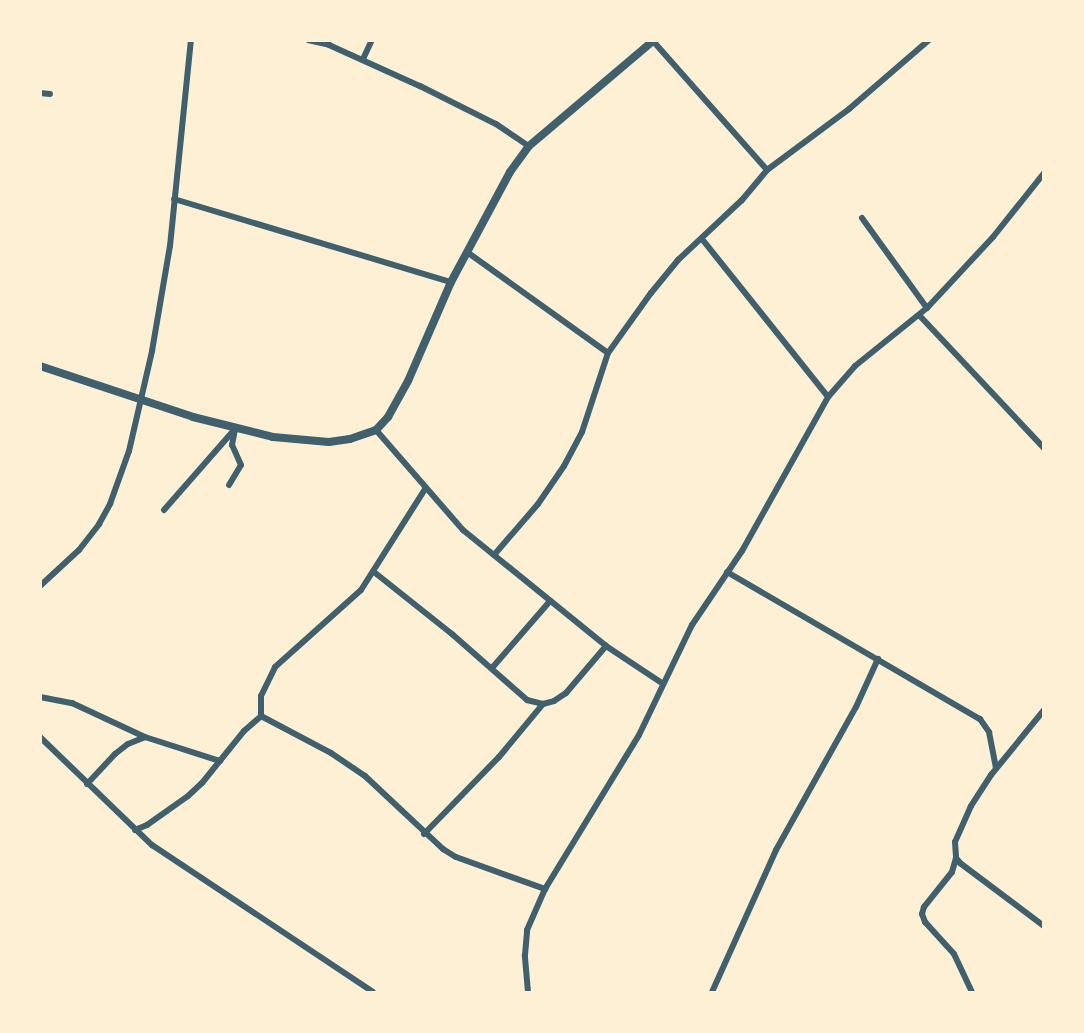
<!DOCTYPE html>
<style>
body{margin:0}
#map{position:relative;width:1084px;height:1033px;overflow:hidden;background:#fdf0d5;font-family:"Exo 2",sans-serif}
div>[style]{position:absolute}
.minor>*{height:6px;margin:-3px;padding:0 3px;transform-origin:3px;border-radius:3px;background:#3f606c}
.tertiary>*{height:8px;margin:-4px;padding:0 4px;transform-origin:4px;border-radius:4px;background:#3f606c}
span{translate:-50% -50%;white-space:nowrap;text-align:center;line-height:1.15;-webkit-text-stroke:6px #fdf0d5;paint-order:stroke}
.frame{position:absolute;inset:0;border:42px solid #fdf0d5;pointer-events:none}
</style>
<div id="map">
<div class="minor">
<i style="left:308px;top:40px;width:22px;rotate:13deg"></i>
<i style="left:329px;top:45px;width:100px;rotate:24.3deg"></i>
<i style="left:420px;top:86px;width:85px;rotate:26.6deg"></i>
<i style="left:496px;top:124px;width:40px;rotate:34deg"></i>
<i style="left:653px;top:41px;width:172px;rotate:48.5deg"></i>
<i style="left:363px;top:59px;width:21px;rotate:-65deg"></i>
<i style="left:40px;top:93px;width:10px;rotate:6deg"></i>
<i style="left:174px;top:199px;width:289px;rotate:16.7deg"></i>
<i style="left:862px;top:218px;width:111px;rotate:54.2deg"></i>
<i style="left:702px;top:239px;width:202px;rotate:51.4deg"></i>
<i style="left:467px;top:252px;width:173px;rotate:35.6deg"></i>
<i style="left:919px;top:315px;width:183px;rotate:46.8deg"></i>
<i style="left:376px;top:430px;width:133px;rotate:49deg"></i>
<i style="left:463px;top:530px;width:184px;rotate:39deg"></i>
<i style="left:606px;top:646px;width:67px;rotate:33.5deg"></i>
<i style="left:229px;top:485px;width:23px;rotate:-59deg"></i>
<i style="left:241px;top:465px;width:22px;rotate:-114deg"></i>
<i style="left:232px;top:445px;width:15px;rotate:-79deg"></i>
<i style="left:164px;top:510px;width:108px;rotate:-48.8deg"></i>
<i style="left:494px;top:555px;width:67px;rotate:-49.2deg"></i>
<i style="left:538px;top:504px;width:46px;rotate:-55.6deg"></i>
<i style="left:564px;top:466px;width:38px;rotate:-62deg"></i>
<i style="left:582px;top:432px;width:83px;rotate:-71.8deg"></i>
<i style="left:608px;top:353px;width:74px;rotate:-54.4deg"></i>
<i style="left:651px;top:293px;width:43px;rotate:-50.7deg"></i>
<i style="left:678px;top:260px;width:88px;rotate:-43.2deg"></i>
<i style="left:742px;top:200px;width:39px;rotate:-50deg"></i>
<i style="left:767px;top:170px;width:102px;rotate:-36.6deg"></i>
<i style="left:849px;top:109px;width:106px;rotate:-40.8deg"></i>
<i style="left:374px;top:572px;width:100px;rotate:38.5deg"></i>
<i style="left:452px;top:634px;width:100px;rotate:41.3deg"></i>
<i style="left:527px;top:700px;width:16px;rotate:14deg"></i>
<i style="left:543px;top:704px;width:11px;rotate:-15deg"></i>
<i style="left:554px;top:701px;width:14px;rotate:-34deg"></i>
<i style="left:566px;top:693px;width:62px;rotate:-49.6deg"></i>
<i style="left:727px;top:572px;width:293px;rotate:30.2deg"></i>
<i style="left:980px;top:719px;width:16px;rotate:55deg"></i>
<i style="left:989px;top:732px;width:37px;rotate:79deg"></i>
<i style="left:40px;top:586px;width:53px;rotate:-42.7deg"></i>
<i style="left:79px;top:550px;width:33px;rotate:-52deg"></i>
<i style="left:99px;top:524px;width:23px;rotate:-61deg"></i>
<i style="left:110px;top:504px;width:56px;rotate:-70.3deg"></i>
<i style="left:129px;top:451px;width:103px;rotate:-77deg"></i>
<i style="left:152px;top:351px;width:107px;rotate:-80.3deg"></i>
<i style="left:170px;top:246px;width:207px;rotate:-84.2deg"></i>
<i style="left:492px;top:668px;width:89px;rotate:-49.1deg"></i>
<i style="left:40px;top:697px;width:33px;rotate:11deg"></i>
<i style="left:72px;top:703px;width:81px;rotate:25deg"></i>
<i style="left:145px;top:737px;width:79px;rotate:17.7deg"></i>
<i style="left:1044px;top:710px;width:84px;rotate:129.2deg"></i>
<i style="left:991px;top:775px;width:37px;rotate:123deg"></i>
<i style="left:971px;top:806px;width:39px;rotate:114deg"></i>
<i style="left:955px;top:842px;width:16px;rotate:86deg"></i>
<i style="left:956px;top:858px;width:6px;rotate:51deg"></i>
<i style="left:960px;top:863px;width:105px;rotate:36.9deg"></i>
<i style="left:261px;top:716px;width:79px;rotate:27.9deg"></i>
<i style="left:331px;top:753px;width:41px;rotate:34.1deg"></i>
<i style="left:365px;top:776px;width:107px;rotate:43.1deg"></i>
<i style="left:443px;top:849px;width:15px;rotate:32deg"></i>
<i style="left:456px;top:857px;width:95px;rotate:19.8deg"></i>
<i style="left:40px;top:737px;width:156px;rotate:44deg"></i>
<i style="left:152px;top:845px;width:265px;rotate:33.6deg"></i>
<i style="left:87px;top:784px;width:41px;rotate:-47deg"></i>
<i style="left:115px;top:754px;width:16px;rotate:-38deg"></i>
<i style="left:128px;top:744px;width:18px;rotate:-22deg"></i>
<i style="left:135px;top:830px;width:13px;rotate:-23deg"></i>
<i style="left:147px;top:825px;width:50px;rotate:-35.3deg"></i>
<i style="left:188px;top:796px;width:19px;rotate:-43deg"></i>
<i style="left:202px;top:783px;width:67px;rotate:-51.1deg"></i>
<i style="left:244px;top:731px;width:23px;rotate:-41deg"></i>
<i style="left:261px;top:716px;width:20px;rotate:-90deg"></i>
<i style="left:261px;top:696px;width:32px;rotate:-64deg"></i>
<i style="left:275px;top:667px;width:115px;rotate:-41.8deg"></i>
<i style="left:361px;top:590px;width:120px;rotate:-57.6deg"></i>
<i style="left:424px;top:834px;width:107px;rotate:-45.8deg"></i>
<i style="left:499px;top:757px;width:69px;rotate:-50.3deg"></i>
<i style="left:956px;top:858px;width:15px;rotate:106deg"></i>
<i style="left:952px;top:872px;width:45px;rotate:128.7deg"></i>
<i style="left:924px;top:907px;width:7px;rotate:106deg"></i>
<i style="left:922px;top:914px;width:9px;rotate:69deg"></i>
<i style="left:925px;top:922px;width:43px;rotate:47.8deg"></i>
<i style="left:954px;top:954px;width:42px;rotate:64.7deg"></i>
<i style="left:528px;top:992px;width:37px;rotate:-95deg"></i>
<i style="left:525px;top:955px;width:25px;rotate:-85deg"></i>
<i style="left:527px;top:930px;width:45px;rotate:-66.3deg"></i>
<i style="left:545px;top:889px;width:180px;rotate:-58.6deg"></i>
<i style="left:639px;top:735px;width:122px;rotate:-64.3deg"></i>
<i style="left:692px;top:625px;width:89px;rotate:-56deg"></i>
<i style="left:742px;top:551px;width:176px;rotate:-60.8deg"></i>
<i style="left:828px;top:397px;width:41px;rotate:-48.9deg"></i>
<i style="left:855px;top:366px;width:92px;rotate:-38.9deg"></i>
<i style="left:927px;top:308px;width:97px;rotate:-47.1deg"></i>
<i style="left:993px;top:237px;width:82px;rotate:-51.4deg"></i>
<i style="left:712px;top:992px;width:156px;rotate:-65.7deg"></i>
<i style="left:776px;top:850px;width:164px;rotate:-60.8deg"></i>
<i style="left:856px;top:707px;width:53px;rotate:-65.4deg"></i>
</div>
<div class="tertiary">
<i style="left:40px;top:366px;width:161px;rotate:18.4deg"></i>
<i style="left:193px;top:417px;width:82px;rotate:14deg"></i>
<i style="left:273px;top:437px;width:56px;rotate:5.1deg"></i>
<i style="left:329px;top:442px;width:21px;rotate:-8deg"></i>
<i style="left:350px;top:439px;width:28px;rotate:-19deg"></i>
<i style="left:376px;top:430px;width:18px;rotate:-47deg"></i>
<i style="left:388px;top:417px;width:41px;rotate:-60.9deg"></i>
<i style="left:408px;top:381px;width:108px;rotate:-66.5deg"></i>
<i style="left:451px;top:282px;width:125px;rotate:-61.8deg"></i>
<i style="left:510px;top:172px;width:32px;rotate:-54deg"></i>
<i style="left:529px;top:146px;width:164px;rotate:-40.3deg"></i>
</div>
<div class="frame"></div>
</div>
